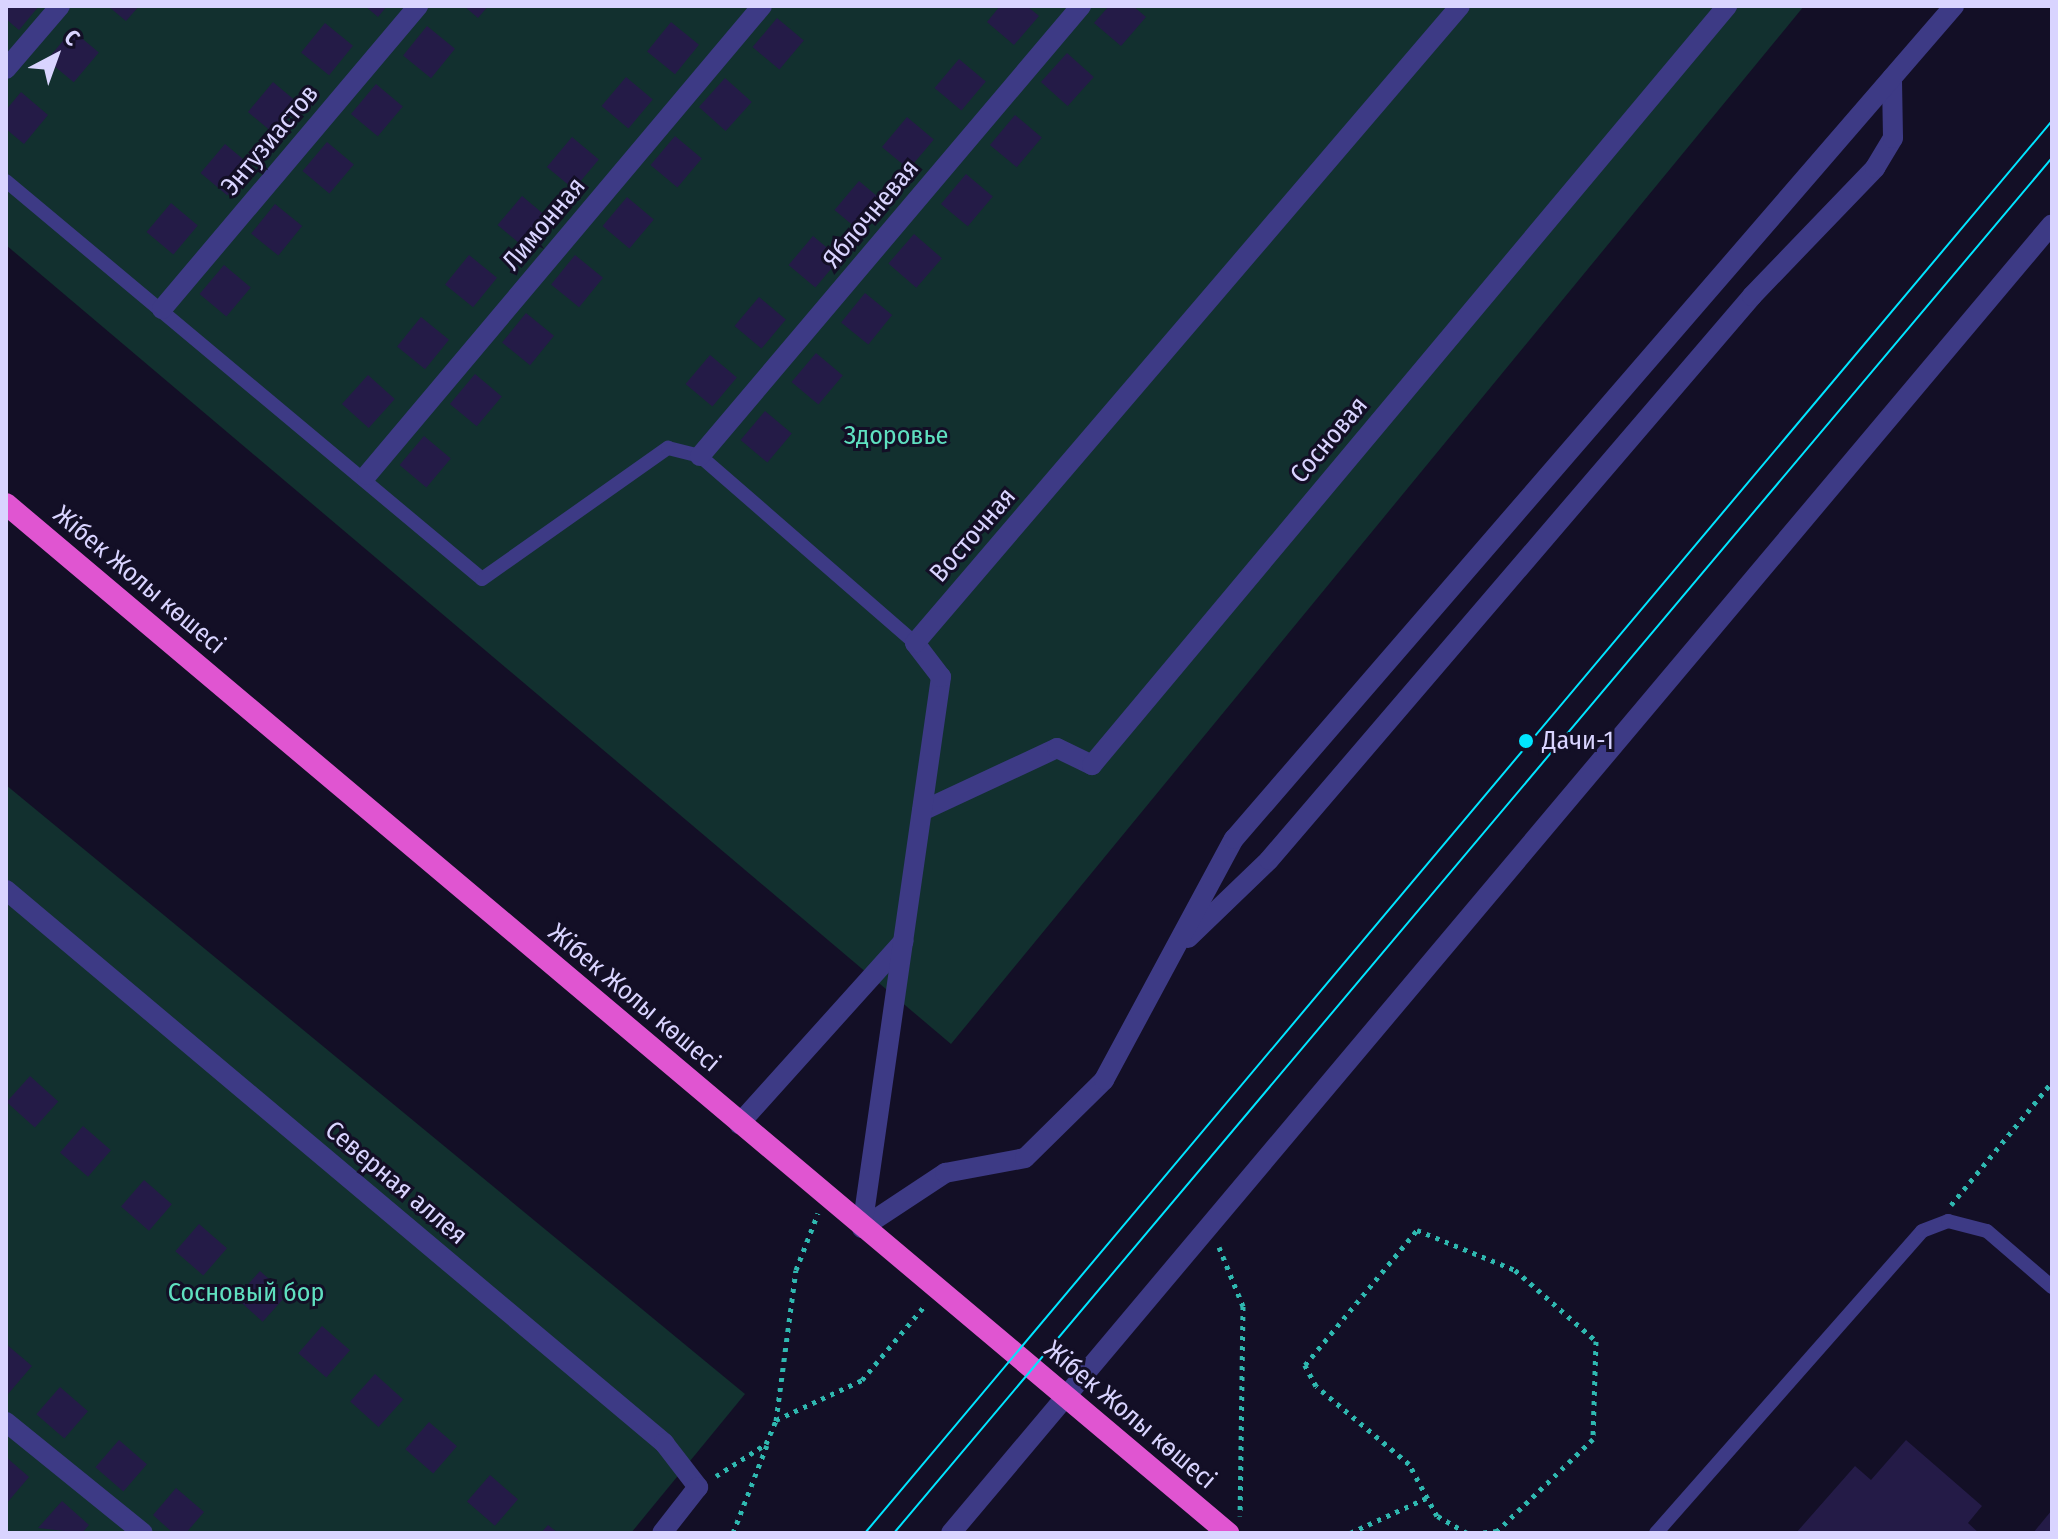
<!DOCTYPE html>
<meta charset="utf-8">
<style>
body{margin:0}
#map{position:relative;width:2058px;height:1539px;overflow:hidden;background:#130f26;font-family:"Fira Sans Condensed",sans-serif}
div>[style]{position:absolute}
.green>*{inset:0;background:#12302f}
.building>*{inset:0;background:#241b47;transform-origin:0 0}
.path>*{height:5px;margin-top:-2.5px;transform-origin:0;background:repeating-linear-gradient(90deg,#2fb8b0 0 4px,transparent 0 10px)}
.service>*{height:14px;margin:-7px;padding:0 7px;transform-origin:7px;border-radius:7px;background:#3d3a85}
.minor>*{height:20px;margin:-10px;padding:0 10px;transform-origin:10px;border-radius:10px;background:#3d3a85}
.tertiary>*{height:20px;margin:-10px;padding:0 10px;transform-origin:10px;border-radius:10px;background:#3d3a85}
.trunk>*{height:22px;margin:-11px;padding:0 11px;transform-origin:11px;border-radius:11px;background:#e055d1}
.tram>*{height:2px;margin:-1px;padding:0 1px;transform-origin:1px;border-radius:1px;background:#00e5ff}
.dots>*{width:22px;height:22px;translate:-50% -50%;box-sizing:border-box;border:4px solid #130f26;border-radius:50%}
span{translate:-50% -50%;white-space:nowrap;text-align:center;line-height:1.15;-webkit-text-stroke:6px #130f26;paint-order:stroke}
.street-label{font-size:26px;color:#d9d4ff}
.park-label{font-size:26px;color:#5fe0c0}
.poi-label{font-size:26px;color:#d9d4ff}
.left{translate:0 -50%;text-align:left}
.frame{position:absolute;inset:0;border:8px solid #d9d4ff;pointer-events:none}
.north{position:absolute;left:16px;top:16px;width:80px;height:80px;-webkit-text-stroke:6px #130f26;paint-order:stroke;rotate:41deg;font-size:22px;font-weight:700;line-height:32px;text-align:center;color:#d9d4ff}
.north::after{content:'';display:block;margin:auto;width:28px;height:36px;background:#d9d4ff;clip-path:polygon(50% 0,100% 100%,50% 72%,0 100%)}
</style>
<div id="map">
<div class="green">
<i style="clip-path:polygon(6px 6px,1804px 6px,951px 1044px,6px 245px)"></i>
<i style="clip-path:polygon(6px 785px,745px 1394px,631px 1533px,6px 1533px)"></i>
</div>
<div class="building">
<i style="clip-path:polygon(6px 6px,39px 6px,19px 30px,6px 19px)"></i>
<i style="clip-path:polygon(108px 6px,139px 6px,126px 21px)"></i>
<i style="clip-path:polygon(365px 6px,387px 6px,378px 17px)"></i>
<i style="clip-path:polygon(464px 6px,488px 6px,478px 18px)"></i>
<i style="clip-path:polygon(1000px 6px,1027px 6px,1039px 16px,1014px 45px,987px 22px)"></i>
<i style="clip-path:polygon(1109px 6px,1133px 6px,1146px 17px,1121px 46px,1094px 23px)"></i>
<i style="left:777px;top:18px;width:35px;height:38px;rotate:40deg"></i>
<i style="left:671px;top:22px;width:36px;height:38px;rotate:39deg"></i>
<i style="left:325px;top:23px;width:36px;height:38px;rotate:39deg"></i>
<i style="left:427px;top:26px;width:36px;height:38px;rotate:39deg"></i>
<i style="left:72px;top:30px;width:35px;height:39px;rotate:40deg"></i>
<i style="left:1067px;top:53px;width:36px;height:39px;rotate:42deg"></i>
<i style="left:959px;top:59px;width:35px;height:38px;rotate:40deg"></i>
<i style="left:626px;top:77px;width:35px;height:38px;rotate:40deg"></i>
<i style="left:725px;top:78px;width:36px;height:39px;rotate:42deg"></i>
<i style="left:273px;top:82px;width:35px;height:39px;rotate:40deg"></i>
<i style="left:376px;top:84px;width:35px;height:39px;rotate:40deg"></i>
<i style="clip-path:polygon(21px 92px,48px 115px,24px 144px,6px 129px,6px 110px)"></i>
<i style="left:1015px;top:115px;width:35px;height:39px;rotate:40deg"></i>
<i style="left:907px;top:117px;width:35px;height:39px;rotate:40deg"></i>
<i style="left:675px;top:136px;width:35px;height:38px;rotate:40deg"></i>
<i style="left:572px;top:137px;width:35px;height:39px;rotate:40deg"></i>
<i style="left:327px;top:142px;width:35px;height:38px;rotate:40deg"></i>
<i style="left:225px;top:144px;width:35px;height:38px;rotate:40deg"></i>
<i style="left:966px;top:174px;width:35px;height:39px;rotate:40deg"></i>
<i style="left:859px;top:181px;width:35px;height:38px;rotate:40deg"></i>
<i style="left:522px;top:196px;width:35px;height:38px;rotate:40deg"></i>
<i style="left:627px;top:197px;width:35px;height:38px;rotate:40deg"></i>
<i style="left:171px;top:203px;width:35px;height:38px;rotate:40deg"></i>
<i style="left:275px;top:204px;width:35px;height:38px;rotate:39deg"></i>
<i style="left:914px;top:234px;width:37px;height:39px;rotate:41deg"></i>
<i style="left:813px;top:236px;width:35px;height:38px;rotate:40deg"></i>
<i style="left:469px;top:255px;width:36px;height:38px;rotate:39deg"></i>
<i style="left:575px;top:255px;width:36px;height:38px;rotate:39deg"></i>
<i style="left:224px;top:265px;width:35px;height:38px;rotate:40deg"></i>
<i style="left:865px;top:293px;width:35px;height:38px;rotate:39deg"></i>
<i style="left:759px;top:297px;width:35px;height:38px;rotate:40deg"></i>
<i style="left:526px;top:313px;width:36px;height:38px;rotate:39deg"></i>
<i style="left:421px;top:317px;width:36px;height:38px;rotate:39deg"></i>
<i style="left:816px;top:353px;width:35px;height:38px;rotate:40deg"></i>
<i style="left:710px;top:355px;width:35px;height:38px;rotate:40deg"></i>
<i style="left:475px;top:374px;width:35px;height:39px;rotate:40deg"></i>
<i style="left:368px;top:375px;width:36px;height:39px;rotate:42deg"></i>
<i style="left:765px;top:411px;width:35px;height:38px;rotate:40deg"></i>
<i style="left:424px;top:436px;width:35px;height:38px;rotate:40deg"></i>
<i style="left:30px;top:1076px;width:38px;height:35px;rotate:42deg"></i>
<i style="left:83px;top:1126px;width:37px;height:35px;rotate:41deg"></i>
<i style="left:144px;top:1180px;width:37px;height:35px;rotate:41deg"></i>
<i style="left:199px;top:1224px;width:37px;height:36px;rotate:41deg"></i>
<i style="left:260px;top:1271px;width:36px;height:36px;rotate:42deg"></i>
<i style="left:322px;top:1326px;width:37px;height:36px;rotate:41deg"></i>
<i style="clip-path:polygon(6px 1344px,32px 1366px,8px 1394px,6px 1392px)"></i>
<i style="left:375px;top:1374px;width:38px;height:37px;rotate:42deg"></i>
<i style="left:60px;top:1387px;width:37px;height:36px;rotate:41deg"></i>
<i style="left:429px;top:1422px;width:37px;height:36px;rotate:41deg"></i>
<i style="left:119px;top:1440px;width:37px;height:36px;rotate:41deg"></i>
<i style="clip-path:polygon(1906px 1440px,1982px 1506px,1968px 1523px,1979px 1533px,1796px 1533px,1855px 1466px,1871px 1480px)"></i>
<i style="clip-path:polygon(6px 1457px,29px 1477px,6px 1504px)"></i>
<i style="left:490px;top:1475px;width:37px;height:35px;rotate:41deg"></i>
<i style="clip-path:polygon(176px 1488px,204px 1512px,186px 1533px,173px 1533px,153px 1515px)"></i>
<i style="clip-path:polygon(62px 1501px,89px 1525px,82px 1533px,38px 1528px)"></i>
<i style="clip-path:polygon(2052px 1510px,2052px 1533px,2033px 1533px)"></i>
<i style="clip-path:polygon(548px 1525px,558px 1533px,541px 1533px)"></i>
</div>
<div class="path">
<i style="left:1951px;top:1205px;width:159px;rotate:-50.6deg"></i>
<i style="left:1219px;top:1247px;width:64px;rotate:67.9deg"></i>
<i style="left:1243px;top:1306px;width:210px;rotate:90.8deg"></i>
<i style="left:776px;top:1420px;width:95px;rotate:-24.9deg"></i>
<i style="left:862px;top:1380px;width:99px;rotate:-49.9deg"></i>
<i style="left:716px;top:1476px;width:59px;rotate:-32.6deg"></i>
<i style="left:766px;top:1444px;width:25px;rotate:-67deg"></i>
<i style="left:776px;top:1421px;width:152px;rotate:-82.5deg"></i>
<i style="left:796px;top:1270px;width:61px;rotate:-68.9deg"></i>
<i style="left:733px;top:1533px;width:94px;rotate:-68.9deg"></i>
<i style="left:1350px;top:1533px;width:84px;rotate:-24.7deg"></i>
<i style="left:1467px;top:1533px;width:34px;rotate:-150deg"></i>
<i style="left:1437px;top:1516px;width:59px;rotate:-118.3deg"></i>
<i style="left:1409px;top:1464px;width:121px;rotate:-140deg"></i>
<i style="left:1316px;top:1386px;width:24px;rotate:-118deg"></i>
<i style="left:1305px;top:1365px;width:175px;rotate:-50.3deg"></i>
<i style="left:1417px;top:1230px;width:106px;rotate:22.2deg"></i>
<i style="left:1515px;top:1270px;width:108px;rotate:41.2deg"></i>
<i style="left:1596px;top:1341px;width:98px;rotate:91.8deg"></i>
<i style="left:1593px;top:1439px;width:133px;rotate:136.2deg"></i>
<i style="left:1497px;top:1531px;width:19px;rotate:174deg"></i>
</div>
<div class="service">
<i style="left:6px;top:181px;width:620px;rotate:39.9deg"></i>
<i style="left:482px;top:579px;width:228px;rotate:-35.2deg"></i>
<i style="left:668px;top:448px;width:33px;rotate:14deg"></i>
<i style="left:700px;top:456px;width:285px;rotate:41deg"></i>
<i style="left:1656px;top:1533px;width:402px;rotate:-48.6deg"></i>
<i style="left:1922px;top:1231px;width:28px;rotate:-21deg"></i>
<i style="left:1948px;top:1221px;width:40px;rotate:14.4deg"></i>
<i style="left:1987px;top:1231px;width:86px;rotate:40.7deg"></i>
</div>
<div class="minor">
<i style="left:6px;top:69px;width:83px;rotate:-49.4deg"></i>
<i style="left:162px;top:309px;width:397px;rotate:-49.8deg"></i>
<i style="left:700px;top:456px;width:590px;rotate:-49.75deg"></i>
<i style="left:367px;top:475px;width:613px;rotate:-49.9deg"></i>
<i style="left:922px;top:811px;width:149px;rotate:-25deg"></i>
<i style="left:1057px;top:748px;width:39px;rotate:26deg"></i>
<i style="left:1092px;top:765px;width:990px;rotate:-50.08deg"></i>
<i style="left:6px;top:890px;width:860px;rotate:40.04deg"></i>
<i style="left:664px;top:1443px;width:56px;rotate:52.3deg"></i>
<i style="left:698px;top:1487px;width:58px;rotate:128deg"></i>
<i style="left:1188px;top:938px;width:112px;rotate:-43.9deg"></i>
<i style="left:1269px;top:860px;width:743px;rotate:-49.42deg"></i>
<i style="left:1752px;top:296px;width:178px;rotate:-46.1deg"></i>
<i style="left:1875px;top:168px;width:35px;rotate:-59deg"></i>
<i style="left:1893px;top:138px;width:60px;rotate:-91deg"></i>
<i style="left:739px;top:1124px;width:246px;rotate:-48deg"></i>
<i style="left:862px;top:1228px;width:100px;rotate:-33.5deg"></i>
<i style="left:945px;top:1173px;width:81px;rotate:-10.6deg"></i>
<i style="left:1025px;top:1158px;width:111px;rotate:-44.6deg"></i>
<i style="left:1104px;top:1080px;width:274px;rotate:-61.7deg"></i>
<i style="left:1234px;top:839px;width:1101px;rotate:-49.16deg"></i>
<i style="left:862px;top:1228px;width:557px;rotate:-81.84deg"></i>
<i style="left:941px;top:677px;width:43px;rotate:-127.4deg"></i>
<i style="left:915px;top:643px;width:838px;rotate:-49.45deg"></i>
<i style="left:6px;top:1422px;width:176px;rotate:39deg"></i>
</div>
<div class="tertiary">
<i style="left:951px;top:1533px;width:1710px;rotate:-49.93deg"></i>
</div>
<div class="trunk">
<i style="left:6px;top:504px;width:1598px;rotate:40.1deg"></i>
</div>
<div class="tram">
<i style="left:865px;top:1533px;width:1845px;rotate:-49.95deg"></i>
<i style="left:894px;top:1533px;width:1798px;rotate:-49.9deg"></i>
</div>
<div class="dots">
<i style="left:1526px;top:741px;background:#00e5ff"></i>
</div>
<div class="street-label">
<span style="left:270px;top:140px;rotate:-50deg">Энтузиастов</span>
<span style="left:871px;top:214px;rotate:-50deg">Яблочневая</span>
<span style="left:544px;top:224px;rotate:-50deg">Лимонная</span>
<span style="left:1329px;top:440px;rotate:-50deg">Сосновая</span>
<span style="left:973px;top:535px;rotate:-49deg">Восточная</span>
<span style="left:139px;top:580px;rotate:40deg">Жібек Жолы көшесі</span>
<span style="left:634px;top:998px;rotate:40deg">Жібек Жолы көшесі</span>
<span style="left:396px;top:1183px;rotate:40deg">Северная аллея</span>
<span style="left:1130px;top:1415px;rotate:40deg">Жібек Жолы көшесі</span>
</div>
<div class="park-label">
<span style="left:896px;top:436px">Здоровье</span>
<span style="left:246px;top:1293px">Сосновый бор</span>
</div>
<div class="poi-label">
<span class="left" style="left:1542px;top:741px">Дачи-1</span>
</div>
<div class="frame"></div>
<div class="north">С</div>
</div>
